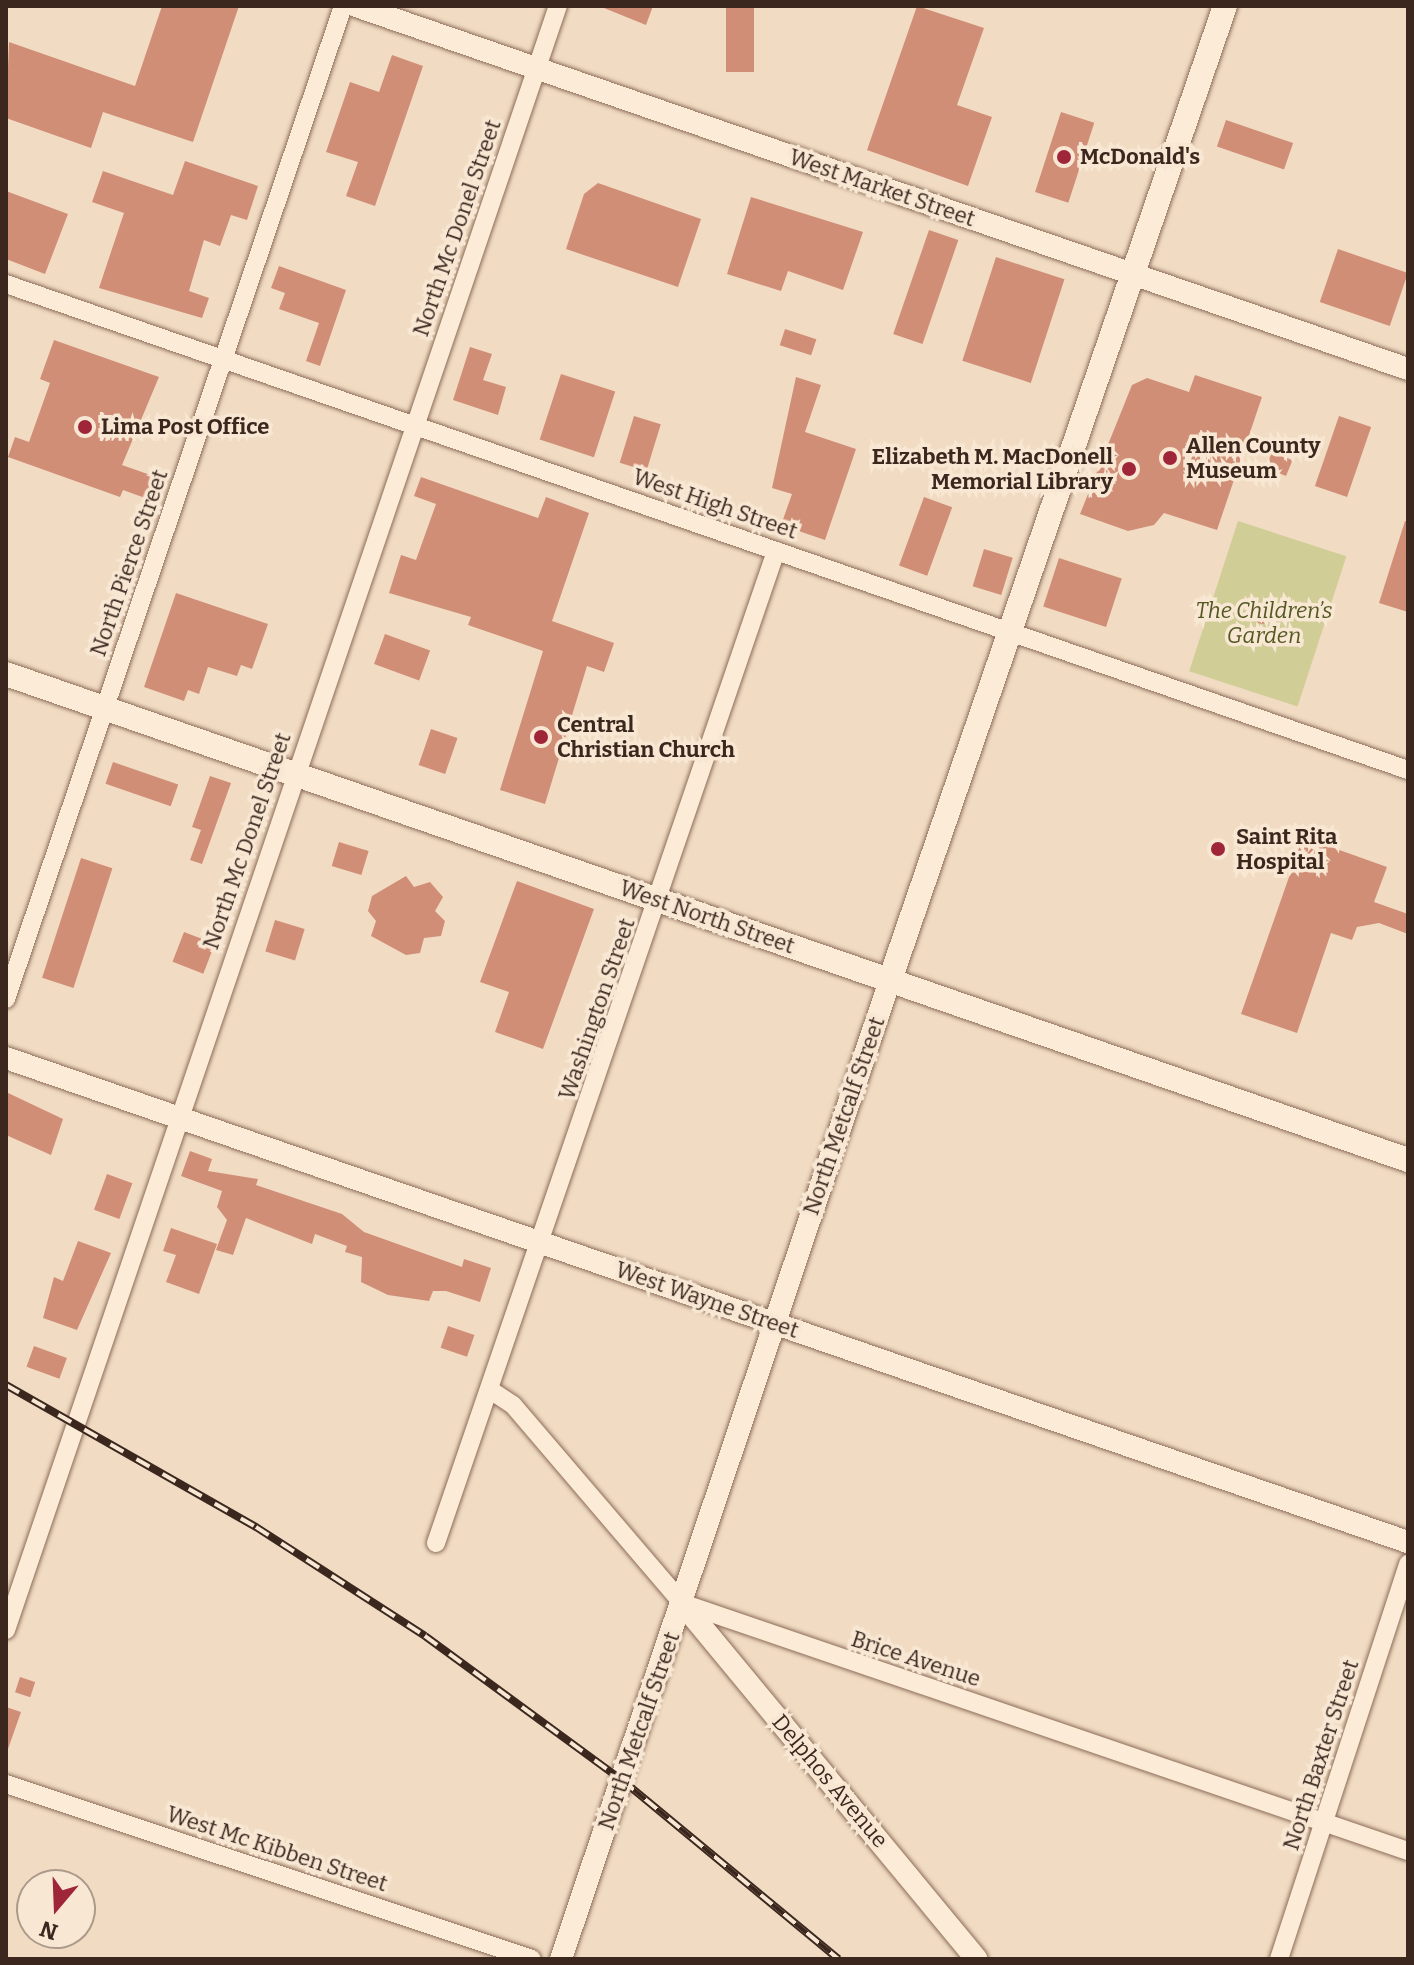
<!DOCTYPE html>
<meta charset="utf-8">
<style>
body{margin:0}
#map{position:relative;width:1414px;height:1965px;overflow:hidden;background:#f1dcc3;font-family:Bitter,serif}
div>[style]{position:absolute}
.green>*{inset:0;background:#d0cd96;transform-origin:0 0}
.building>*{inset:0;background:#d18e77;transform-origin:0 0}
.round{border-radius:50%}
.roads{filter:drop-shadow(0 0 2px #8c6c59) drop-shadow(0 0 2px #8c6c59)}
.minor>*{height:18px;margin:-9px;padding:0 9px;transform-origin:9px;border-radius:9px;background:#fbebd7}
.tertiary>*{height:22px;margin:-11px;padding:0 11px;transform-origin:11px;border-radius:11px;background:#fbebd7}
.secondary>*{height:24px;margin:-12px;padding:0 12px;transform-origin:12px;border-radius:12px;background:#fbebd7}
.rail>*{height:8px;margin-top:-4px;transform-origin:0;background:repeating-linear-gradient(90deg,#f7e7d3 0 15px,#3b271e 0 30px);box-sizing:border-box;border-block:2px solid #3b271e}
.dots>*{width:22px;height:22px;translate:-50% -50%;box-sizing:border-box;border:4px solid #f7e7d3;border-radius:50%}
span{translate:-50% -50%;white-space:nowrap;text-align:center;line-height:1.15;-webkit-text-stroke:7px #f7e7d3;paint-order:stroke}
.poi-label{font-size:22px;color:#3b271e;font-weight:700}
.left{translate:0 -50%;text-align:left}
.right{translate:-100% -50%;text-align:right}
.street-label{font-size:22px;color:#3b271e}
.park-label{font-size:22px;color:#545923;font-style:italic}
.frame{position:absolute;inset:0;border:8px solid #3b271e;pointer-events:none}
.north{position:absolute;left:16px;top:1869px;width:80px;height:80px;box-sizing:border-box;background:#f7e7d3;border:2px solid #ac9a8b;border-radius:50%;rotate:199deg;font-size:22px;font-weight:700;line-height:32px;text-align:center;color:#3b271e}
.north::after{content:'';display:block;margin:auto;width:28px;height:36px;background:#9f2539;clip-path:polygon(50% 0,100% 100%,50% 72%,0 100%)}
</style>
<div id="map">
<div class="green">
<i style="left:1238px;top:521px;width:114px;height:158px;rotate:18deg"></i>
</div>
<div class="building">
<i style="clip-path:polygon(162px 6px,239px 6px,193px 142px,103px 112px,91px 148px,6px 118px,9px 42px,135px 86px)"></i>
<i style="clip-path:polygon(599px 6px,653px 6px,646px 25px)"></i>
<i style="left:726px;top:6px;width:28px;height:66px"></i>
<i style="clip-path:polygon(917px 6px,984px 28px,957px 105px,992px 117px,968px 186px,867px 150px)"></i>
<i style="clip-path:polygon(392px 55px,423px 66px,375px 206px,346px 196px,358px 162px,326px 152px,350px 82px,379px 92px)"></i>
<i style="left:1061px;top:112px;width:35px;height:84px;rotate:18deg"></i>
<i style="left:1226px;top:120px;width:71px;height:28px;rotate:19deg"></i>
<i style="clip-path:polygon(185px 161px,258px 186px,247px 220px,231px 215px,220px 246px,204px 240px,189px 291px,209px 298px,202px 318px,99px 288px,124px 213px,92px 202px,103px 171px,173px 195px)"></i>
<i style="clip-path:polygon(598px 183px,701px 219px,678px 287px,566px 249px,584px 194px)"></i>
<i style="clip-path:polygon(6px 191px,68px 214px,45px 274px,6px 259px)"></i>
<i style="clip-path:polygon(751px 197px,863px 232px,843px 290px,788px 271px,781px 291px,727px 274px)"></i>
<i style="left:929px;top:230px;width:31px;height:110px;rotate:19deg"></i>
<i style="left:1338px;top:249px;width:74px;height:56px;rotate:19deg"></i>
<i style="left:996px;top:257px;width:72px;height:109px;rotate:18deg"></i>
<i style="clip-path:polygon(279px 266px,346px 290px,320px 366px,306px 361px,319px 323px,279px 309px,285px 293px,271px 288px)"></i>
<i style="left:785px;top:329px;width:33px;height:17px;rotate:18deg"></i>
<i style="clip-path:polygon(54px 340px,159px 377px,122px 465px,156px 477px,148px 499px,123px 490px,120px 497px,8px 457px,15px 437px,29px 442px,50px 383px,40px 379px)"></i>
<i style="clip-path:polygon(470px 347px,492px 354px,483px 380px,506px 387px,498px 415px,453px 400px)"></i>
<i style="left:561px;top:374px;width:57px;height:69px;rotate:18deg"></i>
<i style="clip-path:polygon(1195px 375px,1262px 397px,1217px 530px,1164px 513px,1154px 525px,1128px 531px,1080px 514px,1132px 385px,1147px 378px,1189px 392px)"></i>
<i style="clip-path:polygon(796px 377px,821px 385px,805px 432px,856px 449px,825px 540px,781px 525px,792px 494px,772px 488px)"></i>
<i style="left:634px;top:416px;width:28px;height:49px;rotate:17deg"></i>
<i style="left:1339px;top:416px;width:34px;height:74px;rotate:19deg"></i>
<i style="left:1272px;top:452px;width:22px;height:17px;rotate:22deg"></i>
<i style="clip-path:polygon(421px 477px,538px 518px,546px 497px,589px 513px,552px 621px,614px 643px,604px 672px,587px 666px,545px 804px,500px 790px,543px 651px,468px 625px,471px 617px,389px 593px,401px 555px,416px 560px,436px 504px,414px 496px)"></i>
<i style="left:924px;top:497px;width:30px;height:73px;rotate:20deg"></i>
<i style="clip-path:polygon(1405px 521px,1408px 522px,1408px 612px,1379px 603px)"></i>
<i style="left:984px;top:549px;width:30px;height:39px;rotate:17deg"></i>
<i style="left:1059px;top:558px;width:66px;height:51px;rotate:18deg"></i>
<i style="clip-path:polygon(176px 593px,268px 624px,252px 669px,241px 665px,237px 676px,208px 667px,199px 694px,188px 690px,184px 701px,144px 687px)"></i>
<i class="round" style="left:1252px;top:604px;width:20px;height:20px"></i>
<i style="left:385px;top:634px;width:48px;height:32px;rotate:20deg"></i>
<i style="left:431px;top:729px;width:28px;height:38px;rotate:19deg"></i>
<i style="left:113px;top:762px;width:69px;height:23px;rotate:19deg"></i>
<i style="clip-path:polygon(210px 776px,231px 783px,202px 864px,190px 860px,201px 830px,192px 827px)"></i>
<i style="clip-path:polygon(1303px 837px,1387px 867px,1374px 902px,1408px 914px,1408px 934px,1379px 923px,1357px 927px,1352px 940px,1331px 933px,1297px 1033px,1241px 1014px)"></i>
<i style="left:339px;top:842px;width:31px;height:25px;rotate:17deg"></i>
<i style="left:81px;top:858px;width:33px;height:126px;rotate:18deg"></i>
<i style="clip-path:polygon(406px 876px,414px 887px,430px 882px,443px 897px,435px 911px,445px 921px,441px 936px,424px 938px,420px 953px,406px 955px,371px 936px,376px 921px,368px 911px,372px 896px)"></i>
<i style="clip-path:polygon(517px 881px,594px 909px,543px 1049px,495px 1032px,509px 992px,480px 982px)"></i>
<i style="left:275px;top:920px;width:31px;height:33px;rotate:17deg"></i>
<i style="left:184px;top:932px;width:33px;height:32px;rotate:21deg"></i>
<i style="clip-path:polygon(6px 1092px,63px 1119px,51px 1155px,6px 1135px)"></i>
<i style="clip-path:polygon(190px 1151px,212px 1159px,208px 1171px,258px 1179px,256px 1185px,342px 1214px,364px 1232px,462px 1267px,464px 1259px,491px 1268px,480px 1302px,446px 1291px,433px 1291px,429px 1301px,388px 1295px,361px 1282px,362px 1257px,345px 1252px,347px 1246px,315px 1234px,312px 1244px,246px 1218px,233px 1255px,216px 1250px,227px 1220px,217px 1207px,222px 1191px,181px 1176px)"></i>
<i style="left:107px;top:1174px;width:27px;height:38px;rotate:20deg"></i>
<i style="clip-path:polygon(171px 1228px,217px 1244px,199px 1294px,166px 1282px,176px 1255px,163px 1251px)"></i>
<i style="clip-path:polygon(78px 1241px,111px 1253px,77px 1330px,43px 1318px,54px 1277px,63px 1281px)"></i>
<i style="left:448px;top:1326px;width:28px;height:23px;rotate:19deg"></i>
<i style="left:34px;top:1346px;width:35px;height:22px;rotate:20deg"></i>
<i style="left:20px;top:1677px;width:16px;height:16px;rotate:18deg"></i>
<i style="clip-path:polygon(6px 1707px,21px 1712px,8px 1749px,6px 1749px)"></i>
</div>
<div class="roads">
<div class="minor">
<i style="left:6px;top:284px;width:1484px;rotate:19.12deg"></i>
<i style="left:6px;top:999px;width:1049px;rotate:-71.25deg"></i>
<i style="left:490px;top:1390px;width:27px;rotate:33deg"></i>
<i style="left:513px;top:1405px;width:260px;rotate:49.5deg"></i>
<i style="left:682px;top:1603px;width:767px;rotate:18.86deg"></i>
<i style="left:436px;top:1543px;width:1049px;rotate:-71.08deg"></i>
<i style="left:6px;top:1630px;width:1715px;rotate:-71.23deg"></i>
<i style="left:6px;top:1784px;width:554px;rotate:18.4deg"></i>
<i style="left:1279px;top:1959px;width:416px;rotate:-71.9deg"></i>
</div>
<div class="tertiary">
<i style="left:356px;top:6px;width:1113px;rotate:19.04deg"></i>
<i style="left:6px;top:1058px;width:1483px;rotate:19.05deg"></i>
<i style="left:682px;top:1603px;width:462px;rotate:50.4deg"></i>
<i style="left:561px;top:1959px;width:1033px;rotate:-71.42deg"></i>
</div>
<div class="secondary">
<i style="left:6px;top:674px;width:1484px;rotate:19.12deg"></i>
<i style="left:890px;top:980px;width:1030px;rotate:-71.02deg"></i>
</div>
</div>
<div class="rail">
<i style="left:6px;top:1385px;width:288px;rotate:29.6deg"></i>
<i style="left:256px;top:1527px;width:201px;rotate:32.8deg"></i>
<i style="left:425px;top:1636px;width:244px;rotate:36.2deg"></i>
<i style="left:622px;top:1780px;width:281px;rotate:39.6deg"></i>
</div>
<div class="dots">
<i style="left:1064px;top:157px;background:#9f2539"></i>
<i style="left:85px;top:427px;background:#9f2539"></i>
<i style="left:1170px;top:458px;background:#9f2539"></i>
<i style="left:1129px;top:469px;background:#9f2539"></i>
<i style="left:541px;top:737px;background:#9f2539"></i>
<i style="left:1218px;top:849px;background:#9f2539"></i>
</div>
<div class="poi-label">
<span class="left" style="left:1080px;top:157px">McDonald's</span>
<span class="left" style="left:101px;top:427px">Lima Post Office</span>
<span class="left" style="left:1186px;top:458px">Allen County<br>Museum</span>
<span class="right" style="left:1113px;top:469px">Elizabeth M. MacDonell<br>Memorial Library</span>
<span class="left" style="left:557px;top:737px">Central<br>Christian Church</span>
<span class="left" style="left:1236px;top:849px">Saint Rita<br>Hospital</span>
</div>
<div class="street-label">
<span style="left:882px;top:188px;rotate:19deg">West Market Street</span>
<span style="left:457px;top:228px;rotate:-71deg">North Mc Donel Street</span>
<span style="left:715px;top:504px;rotate:19deg">West High Street</span>
<span style="left:129px;top:563px;rotate:-71deg">North Pierce Street</span>
<span style="left:247px;top:841px;rotate:-71deg">North Mc Donel Street</span>
<span style="left:707px;top:917px;rotate:19deg">West North Street</span>
<span style="left:597px;top:1009px;rotate:-71deg">Washington Street</span>
<span style="left:844px;top:1116px;rotate:-71deg">North Metcalf Street</span>
<span style="left:707px;top:1300px;rotate:19deg">West Wayne Street</span>
<span style="left:916px;top:1659px;rotate:18deg">Brice Avenue</span>
<span style="left:639px;top:1731px;rotate:-71deg">North Metcalf Street</span>
<span style="left:1321px;top:1755px;rotate:-72deg">North Baxter Street</span>
<span style="left:830px;top:1781px;rotate:50deg">Delphos Avenue</span>
<span style="left:277px;top:1849px;rotate:18deg">West Mc Kibben Street</span>
</div>
<div class="park-label">
<span style="left:1264px;top:623px">The Children’s<br>Garden</span>
</div>
<div class="frame"></div>
<div class="north">N</div>
</div>
